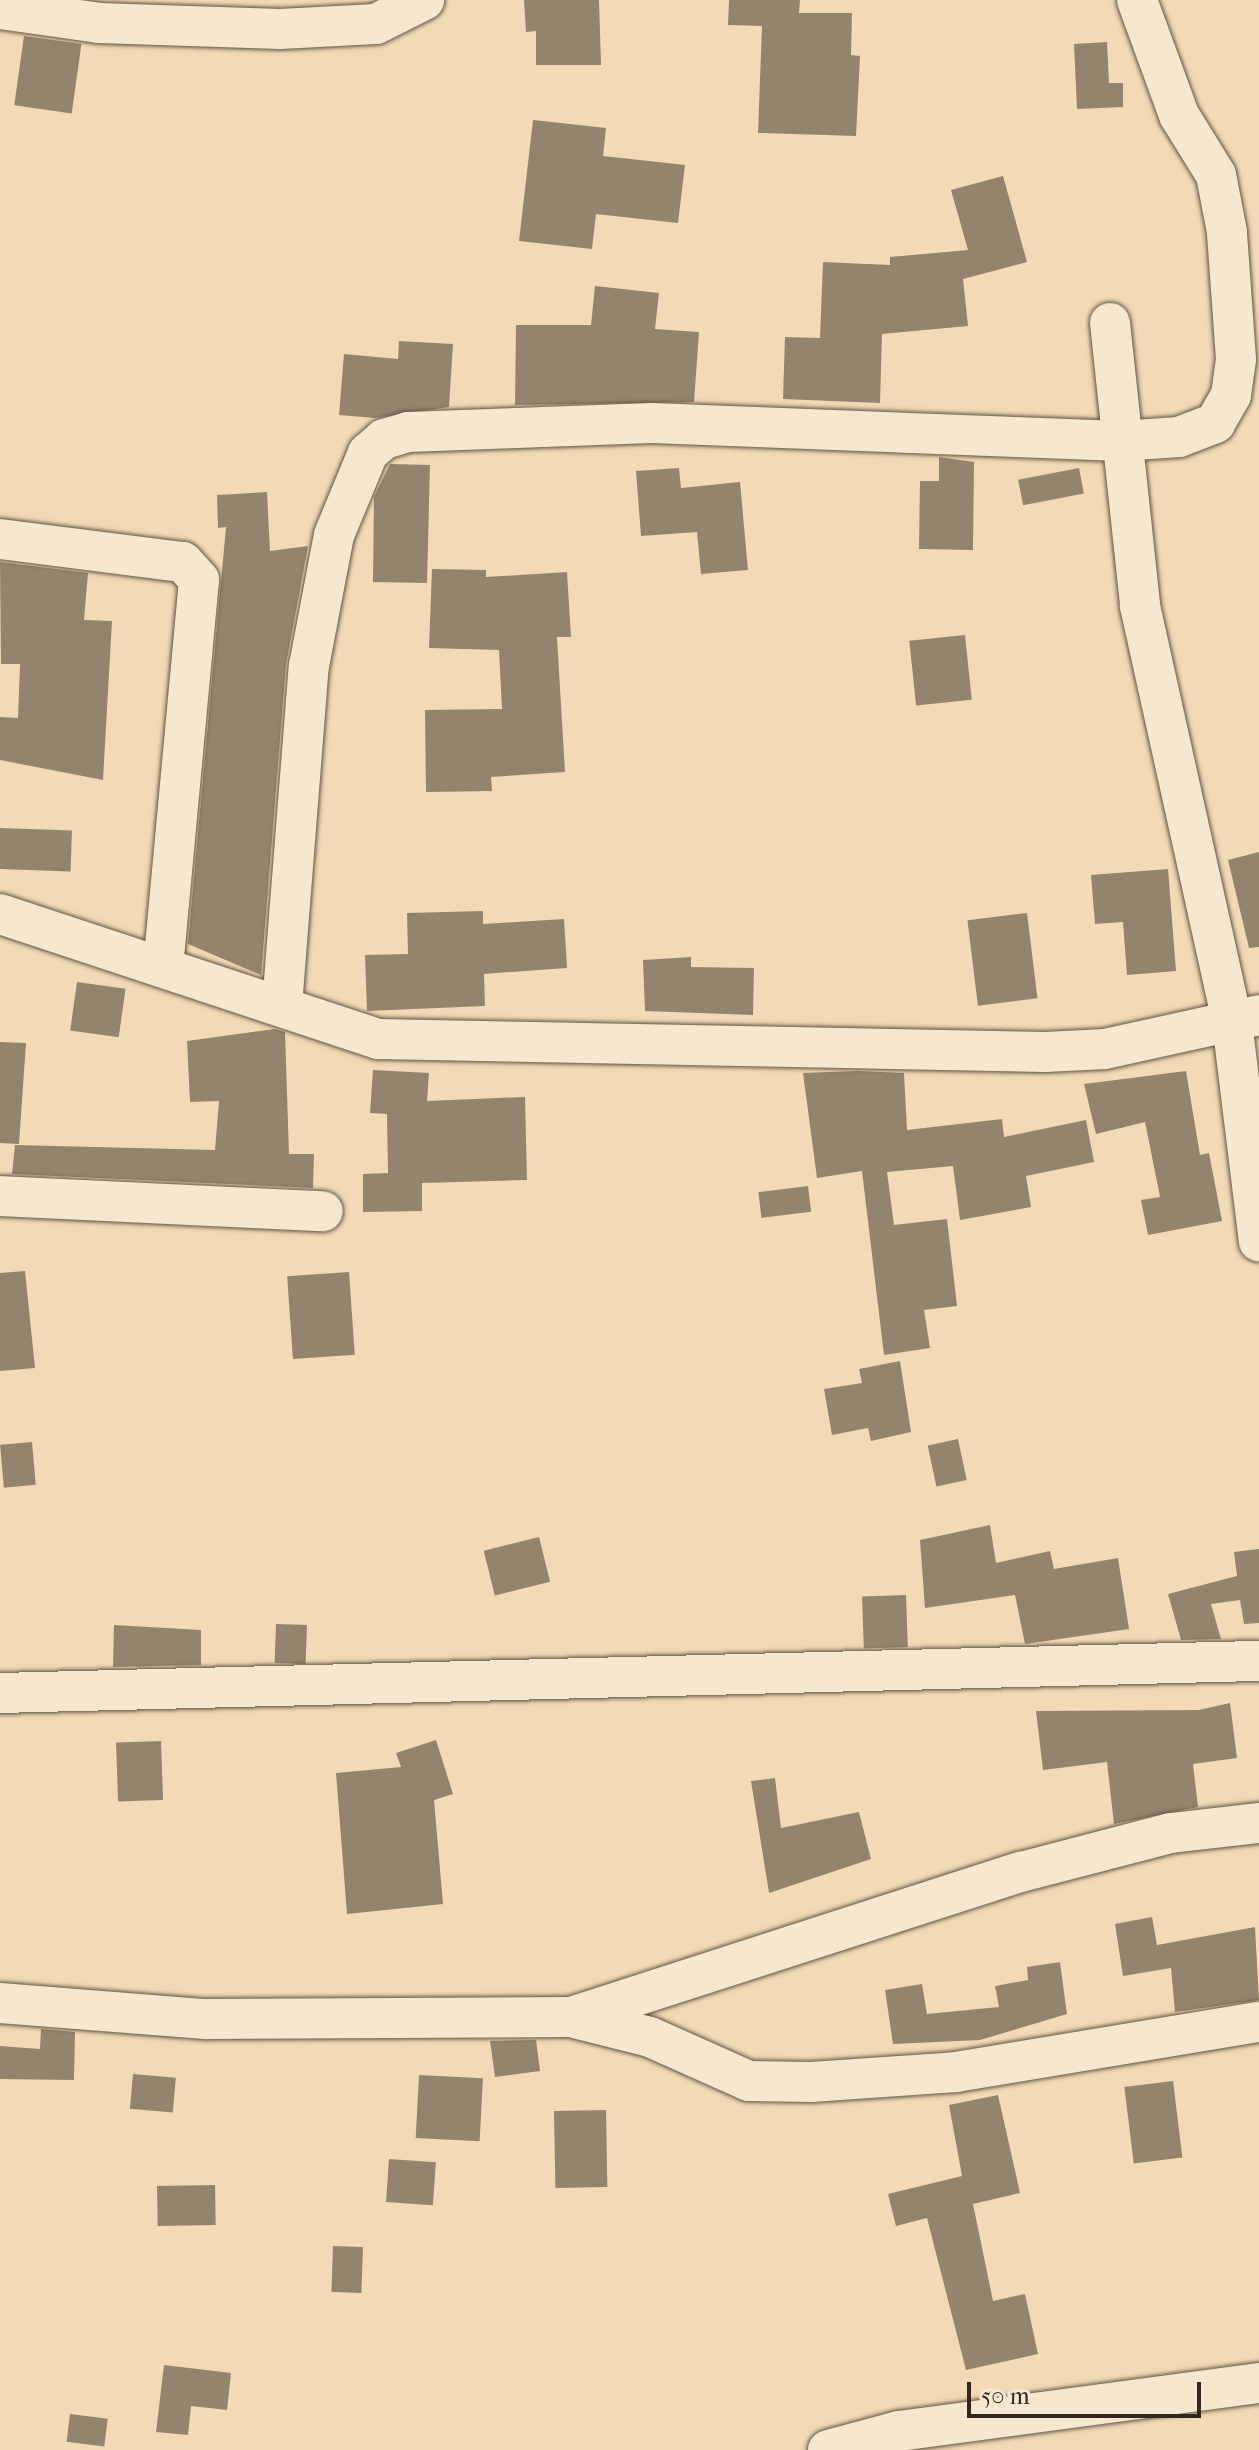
<!DOCTYPE html>
<style>
body{margin:0}
#map{position:relative;width:1259px;height:2450px;overflow:hidden;background:#f1dab5;font-family:"IM FELL French Canon",serif}
div>[style]{position:absolute}
.building>*{inset:0;background:#95846d;transform-origin:0 0}
.roads{filter:drop-shadow(0 0 2px #625344) drop-shadow(0 0 2px #625344)}
.minor>*{height:40px;margin:-20px;padding:0 20px;transform-origin:20px;border-radius:20px;background:#f6e7cf}
span{translate:-50% -50%;white-space:nowrap;text-align:center;line-height:1.15;-webkit-text-stroke:6px #f6e7cf;paint-order:stroke}
.scale{position:absolute;left:967px;top:2382px;width:234px;height:36px;box-sizing:border-box;border:4px solid #32261f;border-top:0;padding-left:10px;font-size:24px;line-height:28px;white-space:nowrap;color:#32261f;-webkit-text-stroke:6px #f6e7cf;paint-order:stroke}
</style>
<div id="map">
<div class="building">
<i style="clip-path:polygon(524px 0,599px 0,601px 65px,536px 65px,536px 31px,526px 32px)"></i>
<i style="clip-path:polygon(729px 0,800px 0,799px 13px,852px 13px,851px 55px,860px 56px,856px 136px,758px 133px,762px 26px,728px 25px)"></i>
<i style="left:24px;top:36px;width:58px;height:70px;rotate:8deg"></i>
<i style="clip-path:polygon(1107px 42px,1109px 83px,1123px 83px,1123px 107px,1077px 109px,1074px 44px)"></i>
<i style="clip-path:polygon(533px 120px,606px 128px,603px 156px,685px 165px,678px 223px,596px 214px,592px 249px,519px 241px)"></i>
<i style="clip-path:polygon(1003px 176px,1027px 262px,963px 279px,968px 326px,882px 334px,880px 403px,783px 399px,785px 337px,820px 338px,823px 262px,890px 265px,890px 257px,968px 250px,951px 190px)"></i>
<i style="clip-path:polygon(595px 286px,659px 293px,655px 329px,699px 332px,694px 402px,515px 405px,516px 325px,591px 325px)"></i>
<i style="clip-path:polygon(399px 341px,453px 344px,449px 407px,375px 418px,339px 415px,344px 354px,398px 359px)"></i>
<i style="clip-path:polygon(939px 457px,974px 462px,973px 550px,919px 549px,920px 481px,939px 481px)"></i>
<i style="clip-path:polygon(390px 464px,430px 465px,427px 583px,373px 582px,374px 497px)"></i>
<i style="clip-path:polygon(679px 468px,681px 488px,740px 482px,748px 570px,701px 574px,697px 532px,641px 536px,636px 471px)"></i>
<i style="left:1079px;top:468px;width:26px;height:62px;rotate:79deg"></i>
<i style="clip-path:polygon(267px 492px,270px 551px,308px 546px,286px 664px,261px 975px,188px 944px,226px 527px,218px 528px,217px 495px)"></i>
<i style="clip-path:polygon(0 562px,88px 573px,84px 620px,112px 621px,103px 780px,0 760px,0 717px,18px 718px,20px 664px,1px 664px)"></i>
<i style="clip-path:polygon(432px 569px,486px 570px,486px 577px,567px 572px,571px 637px,557px 637px,565px 772px,491px 777px,492px 791px,426px 792px,425px 710px,502px 709px,499px 650px,429px 648px)"></i>
<i style="left:965px;top:635px;width:65px;height:56px;rotate:84deg"></i>
<i style="left:0;top:828px;width:72px;height:41px;rotate:2deg"></i>
<i style="clip-path:polygon(1259px 852px,1259px 947px,1249px 948px,1228px 860px)"></i>
<i style="clip-path:polygon(1168px 869px,1176px 971px,1127px 975px,1123px 922px,1095px 924px,1091px 875px)"></i>
<i style="clip-path:polygon(483px 911px,483px 924px,564px 919px,567px 968px,484px 974px,485px 1006px,367px 1011px,365px 955px,408px 954px,407px 913px)"></i>
<i style="left:1027px;top:913px;width:86px;height:60px;rotate:83deg"></i>
<i style="clip-path:polygon(691px 957px,691px 967px,754px 968px,753px 1015px,645px 1011px,643px 960px)"></i>
<i style="left:77px;top:982px;width:49px;height:49px;rotate:8deg"></i>
<i style="clip-path:polygon(275px 1029px,285px 1032px,289px 1154px,314px 1154px,313px 1188px,12px 1174px,15px 1145px,215px 1150px,219px 1101px,190px 1102px,187px 1041px)"></i>
<i style="clip-path:polygon(0 1042px,26px 1043px,19px 1144px,0 1143px)"></i>
<i style="clip-path:polygon(373px 1070px,429px 1073px,427px 1101px,525px 1097px,527px 1180px,422px 1183px,422px 1211px,363px 1212px,363px 1174px,388px 1173px,387px 1114px,370px 1113px)"></i>
<i style="clip-path:polygon(856px 1071px,904px 1073px,907px 1130px,1002px 1119px,1004px 1137px,1086px 1120px,1094px 1162px,1026px 1176px,1031px 1207px,960px 1220px,953px 1166px,887px 1172px,894px 1225px,947px 1219px,957px 1306px,924px 1310px,930px 1348px,884px 1355px,862px 1171px,817px 1178px,803px 1073px)"></i>
<i style="clip-path:polygon(1186px 1071px,1200px 1155px,1209px 1153px,1222px 1221px,1148px 1235px,1141px 1200px,1160px 1197px,1145px 1122px,1096px 1134px,1084px 1084px)"></i>
<i style="left:808px;top:1186px;width:26px;height:50px;rotate:83deg"></i>
<i style="clip-path:polygon(25px 1271px,35px 1368px,0 1371px,0 1273px)"></i>
<i style="left:349px;top:1272px;width:83px;height:62px;rotate:86deg"></i>
<i style="clip-path:polygon(900px 1361px,911px 1432px,871px 1441px,868px 1428px,832px 1435px,824px 1389px,862px 1383px,859px 1369px)"></i>
<i style="left:958px;top:1439px;width:42px;height:31px;rotate:78deg"></i>
<i style="left:32px;top:1442px;width:43px;height:32px;rotate:85deg"></i>
<i style="clip-path:polygon(990px 1525px,996px 1563px,1050px 1551px,1054px 1569px,1118px 1558px,1129px 1629px,1025px 1644px,1015px 1595px,925px 1608px,920px 1540px)"></i>
<i style="left:539px;top:1537px;width:46px;height:57px;rotate:76deg"></i>
<i style="clip-path:polygon(1259px 1549px,1259px 1623px,1244px 1624px,1240px 1600px,1211px 1604px,1221px 1639px,1181px 1640px,1168px 1594px,1237px 1576px,1234px 1552px)"></i>
<i style="left:906px;top:1595px;width:52px;height:44px;rotate:88deg"></i>
<i style="left:276px;top:1624px;width:31px;height:39px;rotate:2deg"></i>
<i style="clip-path:polygon(114px 1625px,201px 1630px,201px 1665px,113px 1667px)"></i>
<i style="clip-path:polygon(1230px 1703px,1237px 1758px,1193px 1764px,1198px 1807px,1114px 1824px,1107px 1762px,1043px 1770px,1036px 1711px,1199px 1710px)"></i>
<i style="clip-path:polygon(436px 1740px,453px 1794px,434px 1800px,443px 1904px,347px 1914px,336px 1773px,401px 1767px,396px 1753px)"></i>
<i style="left:161px;top:1741px;width:59px;height:45px;rotate:88deg"></i>
<i style="clip-path:polygon(775px 1778px,781px 1828px,859px 1812px,871px 1859px,769px 1893px,751px 1781px)"></i>
<i style="clip-path:polygon(1152px 1917px,1157px 1945px,1255px 1927px,1259px 2000px,1175px 2012px,1171px 1968px,1123px 1976px,1115px 1924px)"></i>
<i style="clip-path:polygon(1060px 1962px,1067px 2014px,980px 2040px,893px 2044px,885px 1990px,922px 1984px,927px 2014px,999px 2007px,995px 1986px,1028px 1980px,1027px 1967px)"></i>
<i style="clip-path:polygon(41px 2029px,75px 2032px,74px 2080px,0 2079px,0 2046px,40px 2049px)"></i>
<i style="clip-path:polygon(536px 2040px,540px 2071px,495px 2077px,490px 2041px)"></i>
<i style="left:133px;top:2074px;width:43px;height:35px;rotate:5deg"></i>
<i style="left:419px;top:2075px;width:64px;height:63px;rotate:3deg"></i>
<i style="left:1173px;top:2081px;width:77px;height:49px;rotate:83deg"></i>
<i style="clip-path:polygon(998px 2095px,1020px 2193px,973px 2204px,993px 2301px,1025px 2294px,1038px 2354px,966px 2370px,927px 2218px,896px 2226px,888px 2194px,962px 2176px,949px 2105px)"></i>
<i style="left:606px;top:2110px;width:77px;height:52px;rotate:89deg"></i>
<i style="left:389px;top:2159px;width:47px;height:43px;rotate:4deg"></i>
<i style="left:215px;top:2185px;width:40px;height:58px;rotate:89deg"></i>
<i style="left:333px;top:2246px;width:30px;height:46px;rotate:2deg"></i>
<i style="clip-path:polygon(164px 2365px,231px 2373px,227px 2410px,191px 2406px,188px 2435px,156px 2432px)"></i>
<i style="left:70px;top:2414px;width:38px;height:28px;rotate:7deg"></i>
</div>
<div class="roads">
<div class="minor">
<i style="left:0;top:9px;width:100px;rotate:8deg"></i>
<i style="left:99px;top:23px;width:181px;rotate:1.9deg"></i>
<i style="left:280px;top:29px;width:96px;rotate:-3deg"></i>
<i style="left:376px;top:24px;width:54px;rotate:-26.6deg"></i>
<i style="left:1110px;top:323px;width:285px;rotate:83.9deg"></i>
<i style="left:1140px;top:606px;width:426px;rotate:77.5deg"></i>
<i style="left:1232px;top:1022px;width:221px;rotate:83deg"></i>
<i style="left:0;top:539px;width:184px;rotate:7.2deg"></i>
<i style="left:183px;top:562px;width:24px;rotate:48deg"></i>
<i style="left:199px;top:580px;width:389px;rotate:95.3deg"></i>
<i style="left:0;top:914px;width:398px;rotate:18.3deg"></i>
<i style="left:378px;top:1039px;width:667px;rotate:1.12deg"></i>
<i style="left:1045px;top:1052px;width:60px;rotate:-2.9deg"></i>
<i style="left:1105px;top:1049px;width:158px;rotate:-12.4deg"></i>
<i style="left:282px;top:1006px;width:341px;rotate:-85.5deg"></i>
<i style="left:309px;top:666px;width:133px;rotate:-79.2deg"></i>
<i style="left:334px;top:535px;width:89px;rotate:-67.5deg"></i>
<i style="left:368px;top:453px;width:21px;rotate:-41deg"></i>
<i style="left:384px;top:439px;width:25px;rotate:-16deg"></i>
<i style="left:408px;top:432px;width:244px;rotate:-2.1deg"></i>
<i style="left:652px;top:423px;width:469px;rotate:2.2deg"></i>
<i style="left:1121px;top:441px;width:58px;rotate:-3.9deg"></i>
<i style="left:1179px;top:437px;width:39px;rotate:-21deg"></i>
<i style="left:1215px;top:423px;width:32px;rotate:-60deg"></i>
<i style="left:1231px;top:395px;width:36px;rotate:-82deg"></i>
<i style="left:1236px;top:359px;width:127px;rotate:-94.1deg"></i>
<i style="left:1227px;top:232px;width:58px;rotate:-100.9deg"></i>
<i style="left:1216px;top:175px;width:70px;rotate:-121.7deg"></i>
<i style="left:1179px;top:115px;width:122px;rotate:-110.1deg"></i>
<i style="left:0;top:1196px;width:323px;rotate:2.7deg"></i>
<i style="left:0;top:1693px;width:1259px;rotate:-1.46deg"></i>
<i style="left:0;top:2003px;width:206px;rotate:4.5deg"></i>
<i style="left:205px;top:2019px;width:366px;rotate:-0.3deg"></i>
<i style="left:571px;top:2017px;width:473px;rotate:-17.9deg"></i>
<i style="left:1021px;top:1872px;width:155px;rotate:-14.6deg"></i>
<i style="left:1171px;top:1833px;width:89px;rotate:-6.5deg"></i>
<i style="left:571px;top:2017px;width:81px;rotate:14.2deg"></i>
<i style="left:650px;top:2037px;width:108px;rotate:24deg"></i>
<i style="left:749px;top:2081px;width:62px;rotate:0.9deg"></i>
<i style="left:811px;top:2082px;width:145px;rotate:-3.9deg"></i>
<i style="left:956px;top:2072px;width:307px;rotate:-9.4deg"></i>
<i style="left:828px;top:2450px;width:73px;rotate:-15deg"></i>
<i style="left:899px;top:2431px;width:363px;rotate:-7.6deg"></i>
</div>
</div>
<div class="scale">50 m</div>
</div>
